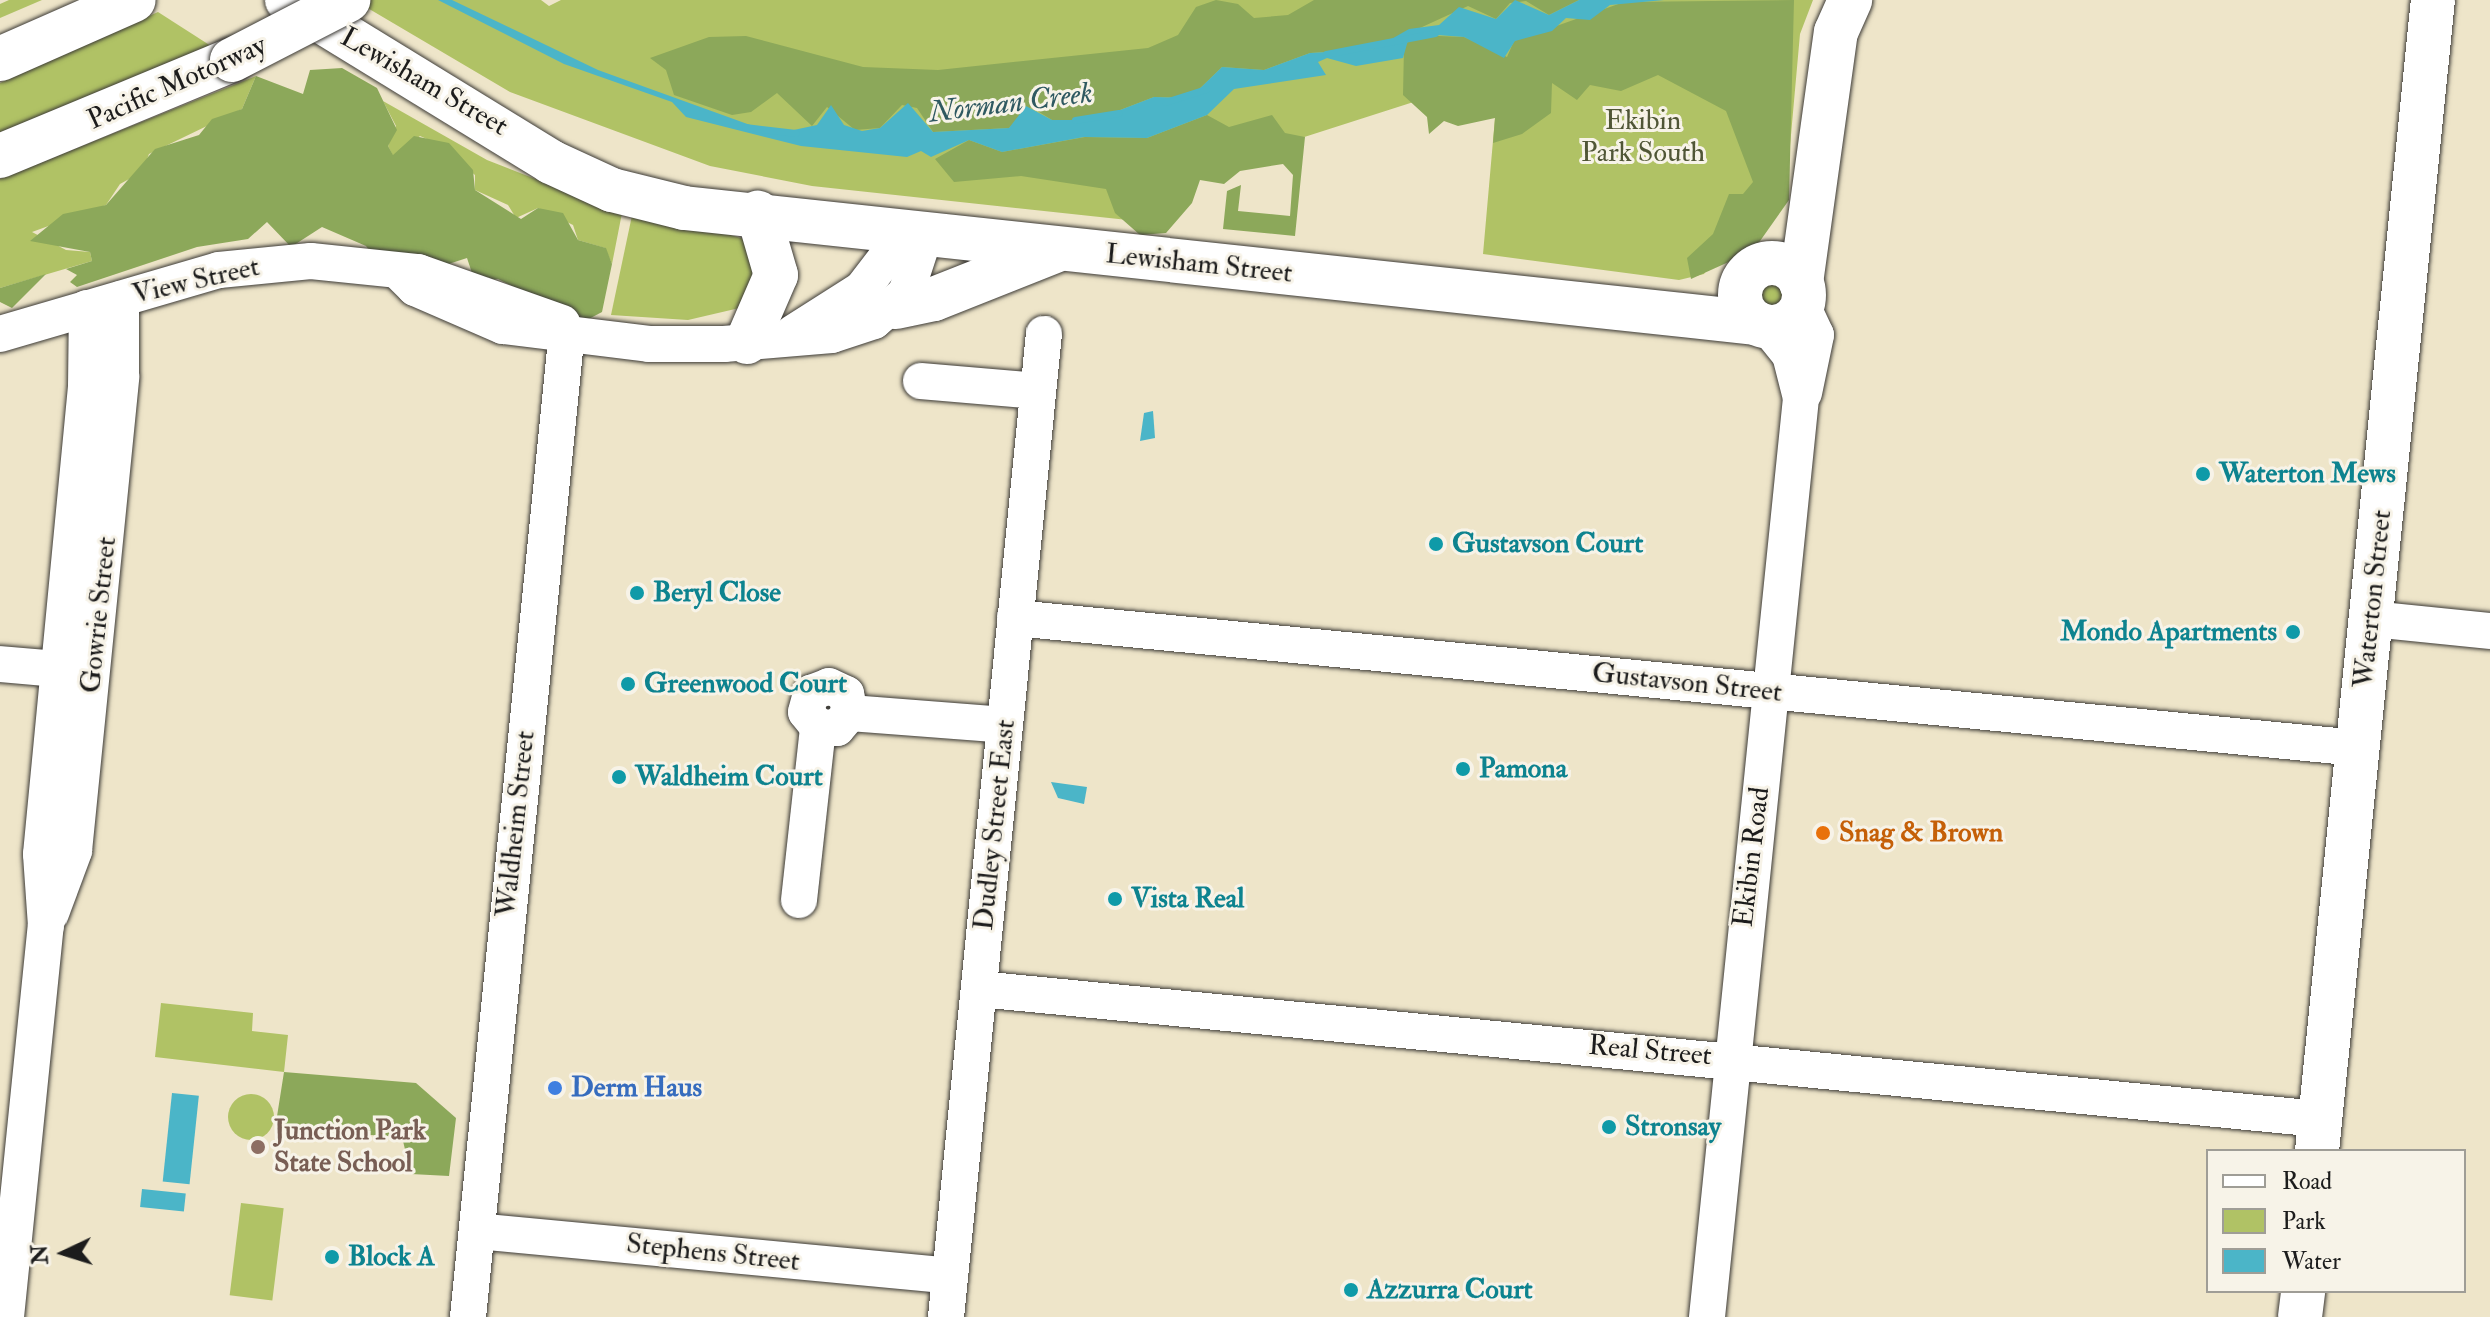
<!DOCTYPE html>
<style>
body{margin:0}
#map{position:relative;width:2490px;height:1317px;overflow:hidden;background:#eee5c9;font-family:"IM FELL Double Pica",serif}
div>[style]{position:absolute}
.green>*{inset:0;background:#b0c265;transform-origin:0 0}
.round{border-radius:50%}
.forest>*{inset:0;background:#8ca85a}
.water>*{inset:0;background:#4bb5c8;transform-origin:0 0}
.stream>*{height:7px;margin:-3.5px;padding:0 3.5px;transform-origin:3.5px;border-radius:3.5px;background:#4bb5c8}
.roads{filter:drop-shadow(0 0 2px #3c3a36) drop-shadow(0 0 2px #3c3a36)}
.minor>*{height:36px;margin:-18px;padding:0 18px;transform-origin:18px;border-radius:18px;background:#fff}
.major>*{height:44px;margin:-22px;padding:0 22px;transform-origin:22px;border-radius:22px;background:#fff}
.major>.ring{margin:-22px;padding:0;box-sizing:content-box;background:none;border:44px solid #fff;border-radius:50%}
.highway>*{height:44px;margin:-22px;padding:0 22px;transform-origin:22px;border-radius:22px;background:#fff}
.bridges{filter:drop-shadow(0 0 2px #3c3a36) drop-shadow(0 0 2px #3c3a36)}
.highway-bridge>*{height:44px;margin:-22px;padding:0 22px;transform-origin:22px;border-radius:22px;background:#fff}
.dots>*{width:22px;height:22px;translate:-50% -50%;box-sizing:border-box;border:4px solid #f7f3e8;border-radius:50%}
span{translate:-50% -50%;white-space:nowrap;text-align:center;line-height:1.15;-webkit-text-stroke:6px #f7f3e8;paint-order:stroke}
.street-label{font-size:28px;color:#1c1c1c}
.park-label{font-size:28px;color:#505636}
.culture-label{font-size:28px;color:#0d838f;font-weight:700}
.left{translate:0 -50%;text-align:left}
.right{translate:-100% -50%;text-align:right}
.food-label{font-size:28px;color:#c56008;font-weight:700}
.shop-label{font-size:28px;color:#366cbe;font-weight:700}
.education-label{font-size:28px;color:#785e54;font-weight:700}
.water-label{font-size:30px;color:#2f5961;font-style:italic}
.legend{position:absolute;left:2206px;top:1149px;width:260px;height:144px;box-sizing:border-box;background:#f7f3e8;border:2px solid #9f9d96;margin:0;padding:10px 14px;list-style:none;font-size:24px;color:#1c1c1c}
.legend li{display:flex;align-items:center;gap:16px;height:40px}
.legend b{width:40px;border:2px solid #9f9d96}
.north{position:absolute;left:24px;top:1213px;width:80px;height:80px;-webkit-text-stroke:6px #f7f3e8;paint-order:stroke;rotate:266deg;font-size:22px;font-weight:700;line-height:32px;text-align:center;color:#1c1c1c}
.north::after{content:'';display:block;margin:auto;width:28px;height:36px;background:#1c1c1c;clip-path:polygon(50% 0,100% 100%,50% 72%,0 100%)}
</style>
<div id="map">
<div class="green">
<i style="clip-path:polygon(9px 0,42px 0,0 18px,0 4px)"></i>
<i style="clip-path:polygon(354px 0,541px 0,549px 6px,561px 0,1813px 0,1800px 34px,1790px 146px,1704px 274px,1679px 280px,1483px 254px,1495px 118px,1426px 98px,1170px 180px,1165px 224px,812px 186px,710px 166px,510px 92px)"></i>
<i style="clip-path:polygon(158px 12px,211px 46px,0 134px,0 83px)"></i>
<i style="clip-path:polygon(256px 76px,242px 109px,149px 154px,142px 172px,120px 184px,106px 205px,32px 232px,66px 250px,90px 252px,92px 261px,0 288px,0 179px)"></i>
<i style="clip-path:polygon(383px 101px,487px 160px,622px 213px,612px 264px,605px 248px,578px 240px,573px 225px,538px 208px,516px 218px,508px 205px,475px 190px,475px 175px,438px 144px,420px 136px,393px 156px,388px 146px,396px 126px)"></i>
<i style="clip-path:polygon(634px 206px,744px 239px,758px 251px,748px 306px,688px 320px,611px 315px)"></i>
<i class="round" style="left:1757px;top:279px;width:30px;height:30px"></i>
<i style="clip-path:polygon(161px 1003px,253px 1013px,252px 1031px,288px 1035px,284px 1072px,155px 1057px)"></i>
<i class="round" style="left:228px;top:1094px;width:46px;height:46px"></i>
<i style="left:241px;top:1203px;width:43px;height:93px;rotate:7deg"></i>
</div>
<div class="forest">
<i style="clip-path:polygon(1216px 0,1238px 4px,1254px 18px,1288px 15px,1314px 0,1579px 0,1549px 15px,1526px 1px,1510px 3px,1496px 19px,1468px 6px,1374px 49px,1310px 53px,1264px 70px,1222px 67px,1190px 98px,1154px 97px,1094px 120px,1052px 120px,1031px 107px,1009px 128px,933px 132px,917px 108px,902px 105px,880px 128px,855px 130px,827px 107px,812px 126px,777px 93px,751px 112px,732px 115px,674px 95px,666px 70px,650px 58px,709px 37px,746px 36px,863px 67px,938px 70px,1148px 48px,1178px 35px,1196px 7px)"></i>
<i style="clip-path:polygon(1794px 0,1789px 200px,1753px 251px,1691px 279px,1687px 258px,1713px 234px,1729px 194px,1743px 194px,1753px 182px,1726px 111px,1658px 75px,1621px 91px,1590px 85px,1577px 100px,1552px 83px,1551px 113px,1522px 134px,1493px 143px,1495px 118px,1458px 126px,1444px 121px,1429px 134px,1427px 117px,1403px 95px,1404px 46px,1414px 35px,1464px 37px,1507px 57px,1514px 41px,1624px 2px)"></i>
<i style="clip-path:polygon(342px 68px,377px 88px,397px 130px,388px 146px,393px 155px,414px 136px,449px 143px,473px 170px,475px 190px,521px 219px,538px 208px,563px 213px,578px 240px,606px 248px,612px 264px,602px 312px,583px 322px,498px 279px,475px 282px,467px 258px,433px 269px,374px 257px,366px 246px,322px 227px,291px 247px,267px 222px,248px 239px,197px 247px,77px 287px,70px 282px,77px 275px,66px 269px,92px 261px,90px 252px,30px 241px,63px 214px,106px 205px,155px 149px,199px 135px,212px 119px,242px 109px,256px 76px,303px 94px,310px 70px)"></i>
<i style="clip-path:polygon(1207px 115px,1229px 127px,1272px 115px,1285px 133px,1305px 137px,1295px 236px,1223px 229px,1227px 191px,1241px 185px,1238px 211px,1290px 216px,1293px 175px,1283px 164px,1240px 171px,1224px 184px,1200px 180px,1192px 203px,1166px 233px,1140px 235px,1115px 213px,1106px 189px,1021px 176px,954px 182px,935px 159px,969px 140px,1002px 152px,1085px 137px,1147px 138px)"></i>
<i style="clip-path:polygon(46px 274px,12px 308px,0 302px,0 288px)"></i>
<i style="clip-path:polygon(284px 1072px,416px 1083px,456px 1118px,449px 1176px,411px 1174px,402px 1137px,275px 1129px)"></i>
</div>
<div class="water">
<i style="clip-path:polygon(438px 0,452px 0,598px 70px,775px 134px,817px 125px,831px 105px,844px 125px,862px 131px,880px 128px,908px 103px,933px 132px,1009px 128px,1026px 106px,1052px 120px,1094px 120px,1154px 97px,1190px 98px,1222px 67px,1264px 70px,1310px 53px,1374px 49px,1409px 29px,1439px 25px,1459px 7px,1496px 19px,1515px 0,1549px 15px,1579px 0,1664px 0,1610px 5px,1590px 20px,1566px 18px,1552px 31px,1515px 41px,1504px 58px,1464px 37px,1424px 34px,1409px 37px,1403px 58px,1356px 66px,1327px 58px,1318px 62px,1326px 75px,1234px 89px,1207px 115px,1147px 138px,1084px 137px,1002px 152px,969px 140px,931px 157px,921px 151px,907px 157px,801px 146px,686px 117px,672px 102px,564px 64px)"></i>
<i style="clip-path:polygon(1153px 411px,1155px 438px,1140px 441px,1144px 413px)"></i>
<i style="clip-path:polygon(1051px 782px,1087px 787px,1084px 804px,1058px 798px)"></i>
<i style="left:172px;top:1093px;width:27px;height:89px;rotate:6deg"></i>
<i style="left:142px;top:1189px;width:44px;height:18px;rotate:6deg"></i>
</div>
<div class="stream">
<i style="left:1326px;top:54px;width:111px;rotate:-10.9deg"></i>
<i style="left:1165px;top:102px;width:43px;rotate:-17.6deg"></i>
<i style="left:1075px;top:120px;width:44px;rotate:-9.2deg"></i>
<i style="left:745px;top:127px;width:51px;rotate:6.7deg"></i>
</div>
<div class="roads">
<div class="minor">
<i style="left:401px;top:274px;width:20px;rotate:45deg"></i>
<i style="left:415px;top:288px;width:96px;rotate:23.4deg"></i>
<i style="left:503px;top:326px;width:147px;rotate:7deg"></i>
<i style="left:649px;top:344px;width:75px"></i>
<i style="left:724px;top:344px;width:108px;rotate:-4.8deg"></i>
<i style="left:832px;top:335px;width:44px;rotate:-18.4deg"></i>
<i style="left:874px;top:321px;width:43px;rotate:-41.2deg"></i>
<i style="left:906px;top:293px;width:61px;rotate:-71.9deg"></i>
<i style="left:1802px;top:305px;width:33px;rotate:65deg"></i>
<i style="left:1816px;top:335px;width:59px;rotate:101.7deg"></i>
<i style="left:793px;top:333px;width:82px;rotate:-32.5deg"></i>
<i style="left:862px;top:289px;width:71px;rotate:-52.5deg"></i>
<i style="left:0;top:334px;width:228px;rotate:-16.3deg"></i>
<i style="left:219px;top:270px;width:92px;rotate:-5.6deg"></i>
<i style="left:311px;top:261px;width:108px;rotate:5.9deg"></i>
<i style="left:418px;top:272px;width:153px;rotate:19.5deg"></i>
<i style="left:921px;top:381px;width:117px;rotate:4.9deg"></i>
<i style="left:1015px;top:618px;width:1349px;rotate:5.53deg"></i>
<i style="left:2371px;top:619px;width:120px;rotate:5.8deg"></i>
<i style="left:0;top:664px;width:57px;rotate:5deg"></i>
<i style="left:829px;top:686px;width:19px;rotate:25deg"></i>
<i style="left:846px;top:694px;width:19px;rotate:78deg"></i>
<i style="left:850px;top:713px;width:20px;rotate:131deg"></i>
<i style="left:837px;top:728px;width:19px;rotate:-177deg"></i>
<i style="left:818px;top:727px;width:19px;rotate:-129deg"></i>
<i style="left:806px;top:712px;width:20px;rotate:-75deg"></i>
<i style="left:811px;top:693px;width:19px;rotate:-21deg"></i>
<i style="left:850px;top:713px;width:155px;rotate:4.4deg"></i>
<i style="left:799px;top:900px;width:174px;rotate:-83.7deg"></i>
<i style="left:51px;top:913px;width:66px;rotate:-69.6deg"></i>
<i style="left:74px;top:851px;width:477px;rotate:-84.3deg"></i>
<i style="left:121px;top:376px;width:77px;rotate:-90deg"></i>
<i style="left:979px;top:989px;width:1347px;rotate:5.54deg"></i>
<i style="left:477px;top:1231px;width:475px;rotate:5.4deg"></i>
<i style="left:6px;top:1317px;width:393px;rotate:-84.2deg"></i>
<i style="left:46px;top:926px;width:72px;rotate:-94deg"></i>
<i style="left:41px;top:854px;width:470px;rotate:-84.5deg"></i>
<i style="left:86px;top:386px;width:78px;rotate:-89.3deg"></i>
<i style="left:468px;top:1317px;width:991px;rotate:-84.27deg"></i>
<i style="left:946px;top:1317px;width:988px;rotate:-84.31deg"></i>
<i style="left:1707px;top:1317px;width:924px;rotate:-84.16deg"></i>
<i style="left:1801px;top:398px;width:44px;rotate:-104.3deg"></i>
<i style="left:1790px;top:355px;width:36px;rotate:-129deg"></i>
</div>
<div class="major">
<i style="left:287px;top:0;width:310px;rotate:31.5deg"></i>
<i style="left:551px;top:162px;width:67px;rotate:24.7deg"></i>
<i style="left:612px;top:190px;width:74px;rotate:14deg"></i>
<i style="left:684px;top:208px;width:1079px;rotate:6.12deg"></i>
<i class="ring" style="left:1740px;top:263px;width:20px;height:20px"></i>
<i style="left:1801px;top:283px;width:253px;rotate:-82.1deg"></i>
<i style="left:1836px;top:32px;width:35px;rotate:-66deg"></i>
<i style="left:896px;top:307px;width:39px;rotate:-12deg"></i>
<i style="left:934px;top:299px;width:130px;rotate:-21.6deg"></i>
<i style="left:747px;top:342px;width:73px;rotate:-66.6deg"></i>
<i style="left:776px;top:275px;width:65px;rotate:-106.2deg"></i>
<i style="left:2317px;top:1151px;width:1157px;rotate:-84.25deg"></i>
<i style="left:2300px;top:1317px;width:26px;rotate:-83deg"></i>
</div>
<div class="highway">
<i style="left:0;top:59px;width:146px;rotate:-23.8deg"></i>
<i style="left:0;top:156px;width:251px;rotate:-22.5deg"></i>
</div>
</div>
<div class="bridges">
<div class="highway-bridge">
<i style="left:232px;top:60px;width:131px;rotate:-27.3deg"></i>
</div>
</div>
<div class="dots">
<i style="left:2203px;top:474px;background:#0f9aa8"></i>
<i style="left:1436px;top:544px;background:#0f9aa8"></i>
<i style="left:637px;top:593px;background:#0f9aa8"></i>
<i style="left:2293px;top:632px;background:#0f9aa8"></i>
<i style="left:628px;top:684px;background:#0f9aa8"></i>
<i style="left:1463px;top:769px;background:#0f9aa8"></i>
<i style="left:619px;top:777px;background:#0f9aa8"></i>
<i style="left:1823px;top:833px;background:#e8710a"></i>
<i style="left:1115px;top:899px;background:#0f9aa8"></i>
<i style="left:555px;top:1088px;background:#3f7fe0"></i>
<i style="left:1609px;top:1127px;background:#0f9aa8"></i>
<i style="left:258px;top:1147px;background:#8d6e63"></i>
<i style="left:332px;top:1257px;background:#0f9aa8"></i>
<i style="left:1351px;top:1290px;background:#0f9aa8"></i>
</div>
<div class="street-label">
<span style="left:424px;top:82px;rotate:30deg">Lewisham Street</span>
<span style="left:177px;top:83px;rotate:-24deg">Pacific Motorway</span>
<span style="left:1199px;top:264px;rotate:6deg">Lewisham Street</span>
<span style="left:196px;top:281px;rotate:-13deg">View Street</span>
<span style="left:2373px;top:599px;rotate:-84deg">Waterton Street</span>
<span style="left:99px;top:615px;rotate:-84deg">Gowrie Street</span>
<span style="left:1687px;top:683px;rotate:6deg">Gustavson Street</span>
<span style="left:516px;top:824px;rotate:-84deg">Waldheim Street</span>
<span style="left:995px;top:825px;rotate:-84deg">Dudley Street East</span>
<span style="left:1752px;top:857px;rotate:-83deg">Ekibin Road</span>
<span style="left:1650px;top:1051px;rotate:5deg">Real Street</span>
<span style="left:713px;top:1253px;rotate:6deg">Stephens Street</span>
</div>
<div class="park-label">
<span style="left:1643px;top:137px">Ekibin<br>Park South</span>
</div>
<div class="culture-label">
<span class="left" style="left:2219px;top:474px">Waterton Mews</span>
<span class="left" style="left:1452px;top:544px">Gustavson Court</span>
<span class="left" style="left:653px;top:593px">Beryl Close</span>
<span class="right" style="left:2277px;top:632px">Mondo Apartments</span>
<span class="left" style="left:644px;top:684px">Greenwood Court</span>
<span class="left" style="left:1479px;top:769px">Pamona</span>
<span class="left" style="left:635px;top:777px">Waldheim Court</span>
<span class="left" style="left:1131px;top:899px">Vista Real</span>
<span class="left" style="left:1625px;top:1127px">Stronsay</span>
<span class="left" style="left:348px;top:1257px">Block A</span>
<span class="left" style="left:1367px;top:1290px">Azzurra Court</span>
</div>
<div class="food-label">
<span class="left" style="left:1839px;top:833px">Snag &amp; Brown</span>
</div>
<div class="shop-label">
<span class="left" style="left:571px;top:1088px">Derm Haus</span>
</div>
<div class="education-label">
<span class="left" style="left:274px;top:1147px">Junction Park<br>State School</span>
</div>
<div class="water-label">
<span style="left:1011px;top:103px;rotate:-7deg">Norman Creek</span>
</div>
<ul class="legend">
<li><b style="height:10px;background:#fff"></b>Road</li>
<li><b style="height:22px;background:#b0c265"></b>Park</li>
<li><b style="height:22px;background:#4bb5c8"></b>Water</li>
</ul>
<div class="north">N</div>
</div>
